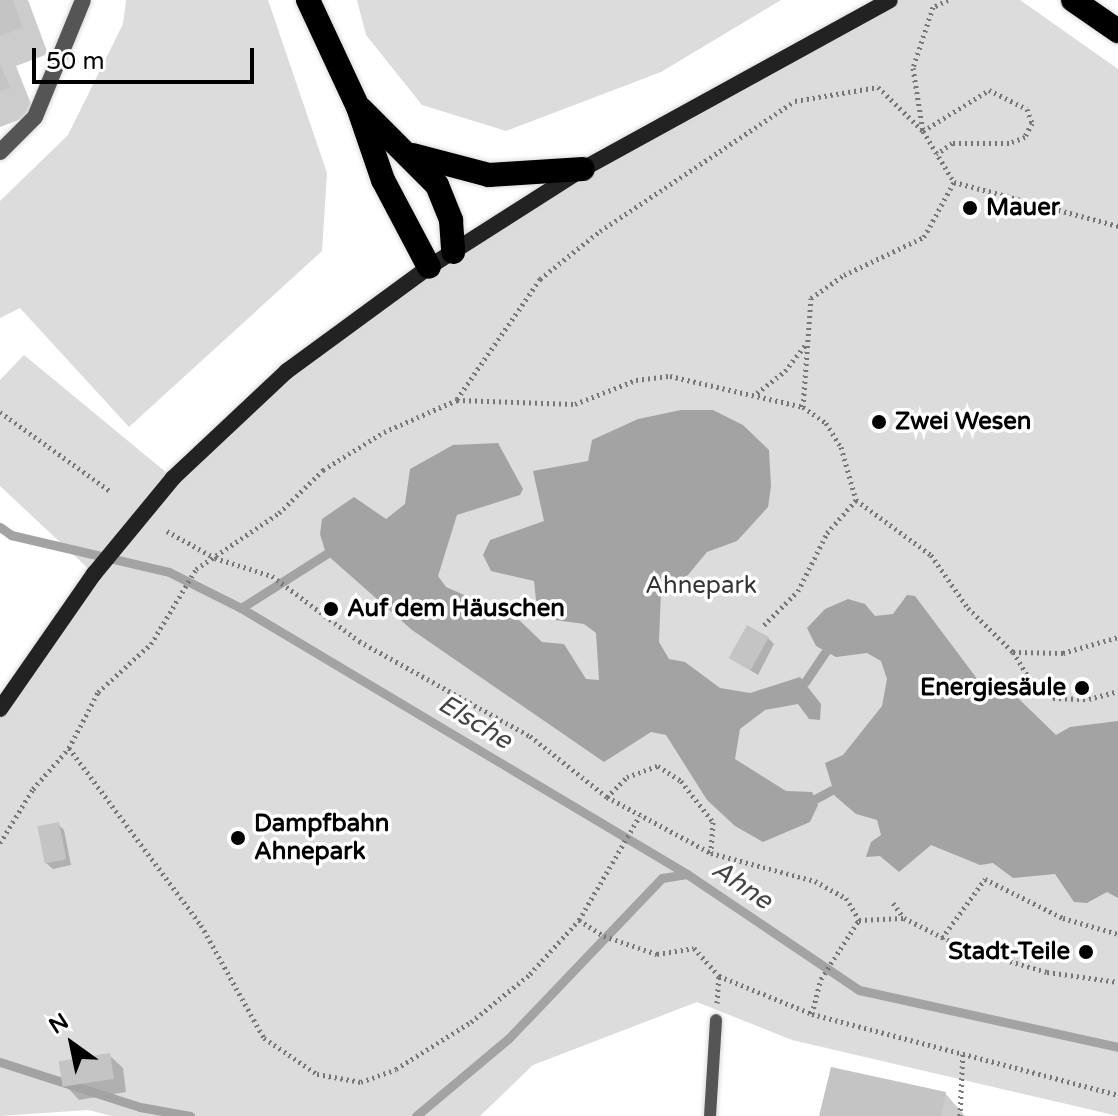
<!DOCTYPE html>
<meta charset="utf-8">
<style>
body{margin:0}
#map{position:relative;width:1118px;height:1116px;overflow:hidden;background:#fff;font-family:"Varela Round",sans-serif}
div>[style]{position:absolute}
.green>*{inset:0;background:#dcdcdc}
.water>*{inset:0;background:#a3a3a3}
.shadow>*{inset:0;background:#0003}
.stream>*{height:9px;margin:-4.5px;padding:0 4.5px;transform-origin:4.5px;border-radius:4.5px;background:#a3a3a3}
.building>*{inset:0;background:#c4c4c4;transform-origin:0 0}
.path>*{height:5px;margin-top:-2.5px;transform-origin:0;background:repeating-linear-gradient(90deg,#777 0 2px,transparent 0 6px)}
.roads{filter:drop-shadow(0 0 2px #dbdbdb) drop-shadow(0 0 2px #dbdbdb)}
.lane>*{height:12px;margin:-6px;padding:0 6px;transform-origin:6px;border-radius:6px;background:#555}
.street>*{height:16px;margin:-8px;padding:0 8px;transform-origin:8px;border-radius:8px;background:#555}
.secondary>*{height:16px;margin:-8px;padding:0 8px;transform-origin:8px;border-radius:8px;background:#222}
.highway>*{height:24px;margin:-12px;padding:0 12px;transform-origin:12px;border-radius:12px;background:#000}
.secondary-bridge>*{height:16px;margin:-8px;padding:0 8px;transform-origin:8px;border-radius:8px;background:#222}
.dots>*{width:22px;height:22px;translate:-50% -50%;box-sizing:border-box;border:4px solid #fff;border-radius:50%}
span{translate:-50% -50%;white-space:nowrap;text-align:center;line-height:1.15;-webkit-text-stroke:7px #fff;paint-order:stroke}
.poi-label{font-size:24px;color:#000;font-weight:700}
.left{translate:0 -50%;text-align:left}
.right{translate:-100% -50%;text-align:right}
.park-label{font-size:24px;color:#333}
.water-label{font-size:26px;color:#444;font-style:italic}
.north{position:absolute;left:32px;top:1004px;width:80px;height:80px;-webkit-text-stroke:6px #fff;paint-order:stroke;rotate:327deg;font-size:22px;font-weight:700;line-height:32px;text-align:center;color:#000}
.north::after{content:'';display:block;margin:auto;width:28px;height:36px;background:#000;clip-path:polygon(50% 0,100% 100%,50% 72%,0 100%)}
.scale{position:absolute;left:32px;top:48px;width:222px;height:36px;box-sizing:border-box;border:4px solid #000;border-top:0;padding-left:10px;font-size:24px;line-height:28px;white-space:nowrap;color:#000;-webkit-text-stroke:6px #fff;paint-order:stroke}
</style>
<div id="map">
<div class="green">
<i style="clip-path:polygon(126px 0,268px 0,327px 173px,322px 251px,129px 427px,20px 308px,0 318px,0 201px,68px 135px,123px 24px)"></i>
<i style="clip-path:polygon(357px 0,781px 0,661px 72px,506px 131px,422px 105px,366px 35px)"></i>
<i style="clip-path:polygon(890px 0,1020px 0,1118px 69px,1118px 1116px,792px 1040px,697px 1002px,533px 1065px,480px 1116px,112px 1116px,88px 1110px,0 1116px,0 709px,94px 574px,0 486px,0 380px,24px 355px,173px 478px,228px 423px,453px 252px)"></i>
</div>
<div class="water">
<i style="clip-path:polygon(681px 410px,713px 410px,743px 425px,769px 450px,771px 486px,768px 507px,737px 541px,707px 552px,688px 575px,661px 591px,659px 642px,669px 659px,685px 662px,720px 688px,750px 693px,800px 677px,821px 704px,820px 720px,809px 719px,798px 704px,765px 710px,740px 729px,735px 759px,786px 791px,812px 792px,818px 805px,810px 822px,763px 842px,735px 826px,707px 800px,666px 735px,651px 732px,604px 762px,412px 630px,326px 554px,320px 534px,322px 519px,354px 497px,386px 519px,405px 504px,410px 469px,453px 445px,498px 443px,523px 489px,520px 495px,457px 515px,438px 576px,446px 587px,517px 618px,542px 642px,564px 644px,586px 679px,599px 680px,596px 633px,584px 624px,555px 620px,536px 600px,534px 581px,491px 571px,483px 555px,490px 540px,544px 521px,533px 471px,588px 461px,592px 440px,638px 419px)"></i>
<i style="clip-path:polygon(907px 595px,915px 596px,978px 680px,1019px 699px,1056px 735px,1070px 727px,1118px 721px,1118px 898px,1107px 892px,1087px 903px,1074px 902px,1055px 874px,1013px 878px,993px 863px,980px 865px,931px 845px,899px 872px,880px 856px,866px 857px,871px 842px,881px 835px,877px 820px,856px 814px,835px 796px,825px 763px,843px 755px,882px 706px,887px 679px,881px 661px,867px 653px,836px 657px,816px 646px,807px 628px,825px 609px,848px 599px,865px 604px,875px 616px,893px 614px)"></i>
</div>
<div class="shadow">
<i style="clip-path:polygon(0 0,28px 0,48px 54px,16px 66px,35px 114px,0 127px)"></i>
<i style="clip-path:polygon(768px 638px,774px 644px,758px 675px,732px 659px)"></i>
<i style="clip-path:polygon(58px 824px,64px 830px,71px 865px,53px 869px,46px 863px)"></i>
<i style="clip-path:polygon(109px 1055px,123px 1068px,126px 1092px,79px 1100px,66px 1086px)"></i>
<i style="clip-path:polygon(945px 1093px,965px 1116px,821px 1116px)"></i>
</div>
<div class="stream">
<i style="left:0;top:527px;width:14px;rotate:36deg"></i>
<i style="left:11px;top:535px;width:162px;rotate:13.2deg"></i>
<i style="left:169px;top:572px;width:80px;rotate:26.6deg"></i>
<i style="left:241px;top:608px;width:101px;rotate:-32.4deg"></i>
<i style="left:241px;top:608px;width:519px;rotate:30.81deg"></i>
<i style="left:805px;top:682px;width:37px;rotate:-56deg"></i>
<i style="left:815px;top:799px;width:19px;rotate:-28deg"></i>
<i style="left:0;top:1062px;width:147px;rotate:17.8deg"></i>
<i style="left:140px;top:1107px;width:51px;rotate:10.2deg"></i>
<i style="left:416px;top:1116px;width:121px;rotate:-40deg"></i>
<i style="left:509px;top:1038px;width:221px;rotate:-46.3deg"></i>
<i style="left:662px;top:878px;width:25px;rotate:-9deg"></i>
<i style="left:687px;top:874px;width:207px;rotate:34deg"></i>
<i style="left:859px;top:990px;width:265px;rotate:12.4deg"></i>
</div>
<div class="building">
<i style="clip-path:polygon(0 0,13px 0,23px 28px,0 36px)"></i>
<i style="clip-path:polygon(0 63px,10px 88px,0 91px)"></i>
<i style="left:747px;top:625px;width:25px;height:38px;rotate:29deg"></i>
<i style="left:59px;top:822px;width:38px;height:22px;rotate:79deg"></i>
<i style="left:110px;top:1053px;width:26px;height:52px;rotate:81deg"></i>
<i style="clip-path:polygon(831px 1067px,946px 1092px,941px 1116px,819px 1116px)"></i>
</div>
<div class="path">
<i style="left:948px;top:0;width:17px;rotate:155deg"></i>
<i style="left:933px;top:7px;width:64px;rotate:108.2deg"></i>
<i style="left:913px;top:68px;width:64px;rotate:81deg"></i>
<i style="left:923px;top:131px;width:60px;rotate:58.7deg"></i>
<i style="left:954px;top:182px;width:170px;rotate:15deg"></i>
<i style="left:757px;top:393px;width:36px;rotate:-38deg"></i>
<i style="left:785px;top:371px;width:34px;rotate:-52deg"></i>
<i style="left:457px;top:399px;width:146px;rotate:-55.3deg"></i>
<i style="left:540px;top:279px;width:77px;rotate:-38.7deg"></i>
<i style="left:600px;top:231px;width:234px;rotate:-33.7deg"></i>
<i style="left:795px;top:101px;width:84px;rotate:-9.6deg"></i>
<i style="left:878px;top:87px;width:63px;rotate:44.4deg"></i>
<i style="left:923px;top:131px;width:78px;rotate:-31.8deg"></i>
<i style="left:989px;top:90px;width:42px;rotate:26.6deg"></i>
<i style="left:1027px;top:109px;width:15px;rotate:70deg"></i>
<i style="left:1032px;top:123px;width:16px;rotate:117deg"></i>
<i style="left:1025px;top:137px;width:17px;rotate:159deg"></i>
<i style="left:1009px;top:143px;width:57px;rotate:180deg"></i>
<i style="left:952px;top:143px;width:19px;rotate:144deg"></i>
<i style="left:803px;top:407px;width:109px;rotate:-85.8deg"></i>
<i style="left:811px;top:298px;width:40px;rotate:-34.9deg"></i>
<i style="left:844px;top:275px;width:89px;rotate:-25.4deg"></i>
<i style="left:924px;top:237px;width:63px;rotate:-61.4deg"></i>
<i style="left:0;top:412px;width:135px;rotate:35.7deg"></i>
<i style="left:167px;top:531px;width:55px;rotate:29.4deg"></i>
<i style="left:215px;top:558px;width:60px;rotate:17.5deg"></i>
<i style="left:272px;top:576px;width:109px;rotate:36.8deg"></i>
<i style="left:359px;top:641px;width:196px;rotate:29.1deg"></i>
<i style="left:530px;top:736px;width:98px;rotate:38.4deg"></i>
<i style="left:607px;top:797px;width:118px;rotate:28.3deg"></i>
<i style="left:711px;top:853px;width:108px;rotate:15.1deg"></i>
<i style="left:815px;top:881px;width:35px;rotate:29deg"></i>
<i style="left:846px;top:898px;width:26px;rotate:59deg"></i>
<i style="left:859px;top:920px;width:45px;rotate:-2.5deg"></i>
<i style="left:904px;top:918px;width:67px;rotate:26.6deg"></i>
<i style="left:964px;top:948px;width:86px;rotate:16.1deg"></i>
<i style="left:1047px;top:972px;width:72px;rotate:8deg"></i>
<i style="left:764px;top:625px;width:48px;rotate:-45deg"></i>
<i style="left:798px;top:591px;width:65px;rotate:-63.4deg"></i>
<i style="left:827px;top:533px;width:44px;rotate:-48.7deg"></i>
<i style="left:1013px;top:652px;width:38px;rotate:58deg"></i>
<i style="left:1033px;top:684px;width:24px;rotate:35deg"></i>
<i style="left:1053px;top:698px;width:36px;rotate:2deg"></i>
<i style="left:1089px;top:699px;width:30px;rotate:-15deg"></i>
<i style="left:69px;top:748px;width:221px;rotate:53.3deg"></i>
<i style="left:201px;top:925px;width:129px;rotate:60.9deg"></i>
<i style="left:264px;top:1038px;width:64px;rotate:34.2deg"></i>
<i style="left:317px;top:1074px;width:45px;rotate:10.3deg"></i>
<i style="left:361px;top:1082px;width:37px;rotate:-20deg"></i>
<i style="left:396px;top:1069px;width:89px;rotate:-32.1deg"></i>
<i style="left:471px;top:1022px;width:76px;rotate:-39.1deg"></i>
<i style="left:530px;top:974px;width:73px;rotate:-47.8deg"></i>
<i style="left:579px;top:920px;width:121px;rotate:-59.8deg"></i>
<i style="left:607px;top:797px;width:28px;rotate:-45deg"></i>
<i style="left:627px;top:777px;width:33px;rotate:-20deg"></i>
<i style="left:658px;top:766px;width:27px;rotate:33deg"></i>
<i style="left:681px;top:781px;width:52px;rotate:52deg"></i>
<i style="left:713px;top:822px;width:31px;rotate:94deg"></i>
<i style="left:0;top:843px;width:63px;rotate:-58.6deg"></i>
<i style="left:33px;top:789px;width:55px;rotate:-48.7deg"></i>
<i style="left:69px;top:748px;width:63px;rotate:-62.6deg"></i>
<i style="left:98px;top:692px;width:72px;rotate:-42.2deg"></i>
<i style="left:151px;top:644px;width:87px;rotate:-59deg"></i>
<i style="left:196px;top:569px;width:100px;rotate:-34deg"></i>
<i style="left:279px;top:513px;width:62px;rotate:-44.3deg"></i>
<i style="left:323px;top:470px;width:72px;rotate:-31.9deg"></i>
<i style="left:384px;top:432px;width:80px;rotate:-23.7deg"></i>
<i style="left:457px;top:400px;width:118px;rotate:1.9deg"></i>
<i style="left:575px;top:404px;width:66px;rotate:-21.5deg"></i>
<i style="left:636px;top:380px;width:34px;rotate:-7deg"></i>
<i style="left:670px;top:376px;width:137px;rotate:13.1deg"></i>
<i style="left:803px;top:407px;width:28px;rotate:35deg"></i>
<i style="left:826px;top:423px;width:28px;rotate:58deg"></i>
<i style="left:841px;top:447px;width:55px;rotate:74.2deg"></i>
<i style="left:856px;top:500px;width:93px;rotate:36.3deg"></i>
<i style="left:931px;top:555px;width:65px;rotate:55.1deg"></i>
<i style="left:968px;top:608px;width:63px;rotate:44.4deg"></i>
<i style="left:1013px;top:652px;width:50px;rotate:1.1deg"></i>
<i style="left:1063px;top:653px;width:57px;rotate:-16.2deg"></i>
<i style="left:893px;top:903px;width:17px;rotate:54deg"></i>
<i style="left:579px;top:920px;width:30px;rotate:33deg"></i>
<i style="left:604px;top:936px;width:56px;rotate:18.8deg"></i>
<i style="left:657px;top:954px;width:37px;rotate:-9deg"></i>
<i style="left:694px;top:948px;width:38px;rotate:48deg"></i>
<i style="left:719px;top:976px;width:100px;rotate:22.2deg"></i>
<i style="left:812px;top:1014px;width:317px;rotate:14.8deg"></i>
<i style="left:942px;top:938px;width:73px;rotate:-53.9deg"></i>
<i style="left:985px;top:879px;width:87px;rotate:26.6deg"></i>
<i style="left:1063px;top:918px;width:57px;rotate:16.2deg"></i>
<i style="left:717px;top:1003px;width:27px;rotate:-86deg"></i>
<i style="left:812px;top:1014px;width:36px;rotate:-76deg"></i>
<i style="left:821px;top:979px;width:70px;rotate:-57.2deg"></i>
<i style="left:960px;top:1116px;width:65px;rotate:-87.4deg"></i>
</div>
<div class="roads">
<div class="lane">
<i style="left:710px;top:1116px;width:96px;rotate:-86.4deg"></i>
</div>
<div class="street">
<i style="left:0;top:152px;width:49px;rotate:-45deg"></i>
<i style="left:35px;top:117px;width:126px;rotate:-67.7deg"></i>
</div>
<div class="secondary">
<i style="left:173px;top:478px;width:156px;rotate:-43.2deg"></i>
<i style="left:287px;top:371px;width:176px;rotate:-36.2deg"></i>
<i style="left:429px;top:267px;width:183px;rotate:-32.5deg"></i>
<i style="left:583px;top:169px;width:350px;rotate:-28.8deg"></i>
<i style="left:0;top:709px;width:165px;rotate:-55.2deg"></i>
</div>
<div class="highway">
<i style="left:308px;top:0;width:118px;rotate:65deg"></i>
<i style="left:358px;top:107px;width:77px;rotate:71.1deg"></i>
<i style="left:383px;top:180px;width:98px;rotate:62.1deg"></i>
<i style="left:1073px;top:0;width:55px;rotate:34.6deg"></i>
<i style="left:361px;top:109px;width:107px;rotate:45deg"></i>
<i style="left:437px;top:185px;width:38px;rotate:68deg"></i>
<i style="left:451px;top:220px;width:32px;rotate:86deg"></i>
<i style="left:413px;top:155px;width:79px;rotate:14.7deg"></i>
<i style="left:489px;top:175px;width:94px;rotate:-3.7deg"></i>
</div>
</div>
<div class="secondary-bridge">
<i style="left:94px;top:574px;width:124px;rotate:-50.5deg"></i>
</div>
<div class="dots">
<i style="left:970px;top:208px;background:#000"></i>
<i style="left:879px;top:422px;background:#000"></i>
<i style="left:331px;top:609px;background:#000"></i>
<i style="left:1082px;top:688px;background:#000"></i>
<i style="left:238px;top:838px;background:#000"></i>
<i style="left:1086px;top:952px;background:#000"></i>
</div>
<div class="poi-label">
<span class="left" style="left:986px;top:208px">Mauer</span>
<span class="left" style="left:895px;top:422px">Zwei Wesen</span>
<span class="left" style="left:347px;top:609px">Auf dem Häuschen</span>
<span class="right" style="left:1066px;top:688px">Energiesäule</span>
<span class="left" style="left:254px;top:838px">Dampfbahn<br>Ahnepark</span>
<span class="right" style="left:1070px;top:952px">Stadt-Teile</span>
</div>
<div class="park-label">
<span style="left:701px;top:586px">Ahnepark</span>
</div>
<div class="water-label">
<span style="left:475px;top:722px;rotate:31deg">Elsche</span>
<span style="left:742px;top:885px;rotate:34deg">Ahne</span>
</div>
<div class="north">N</div>
<div class="scale">50 m</div>
</div>
